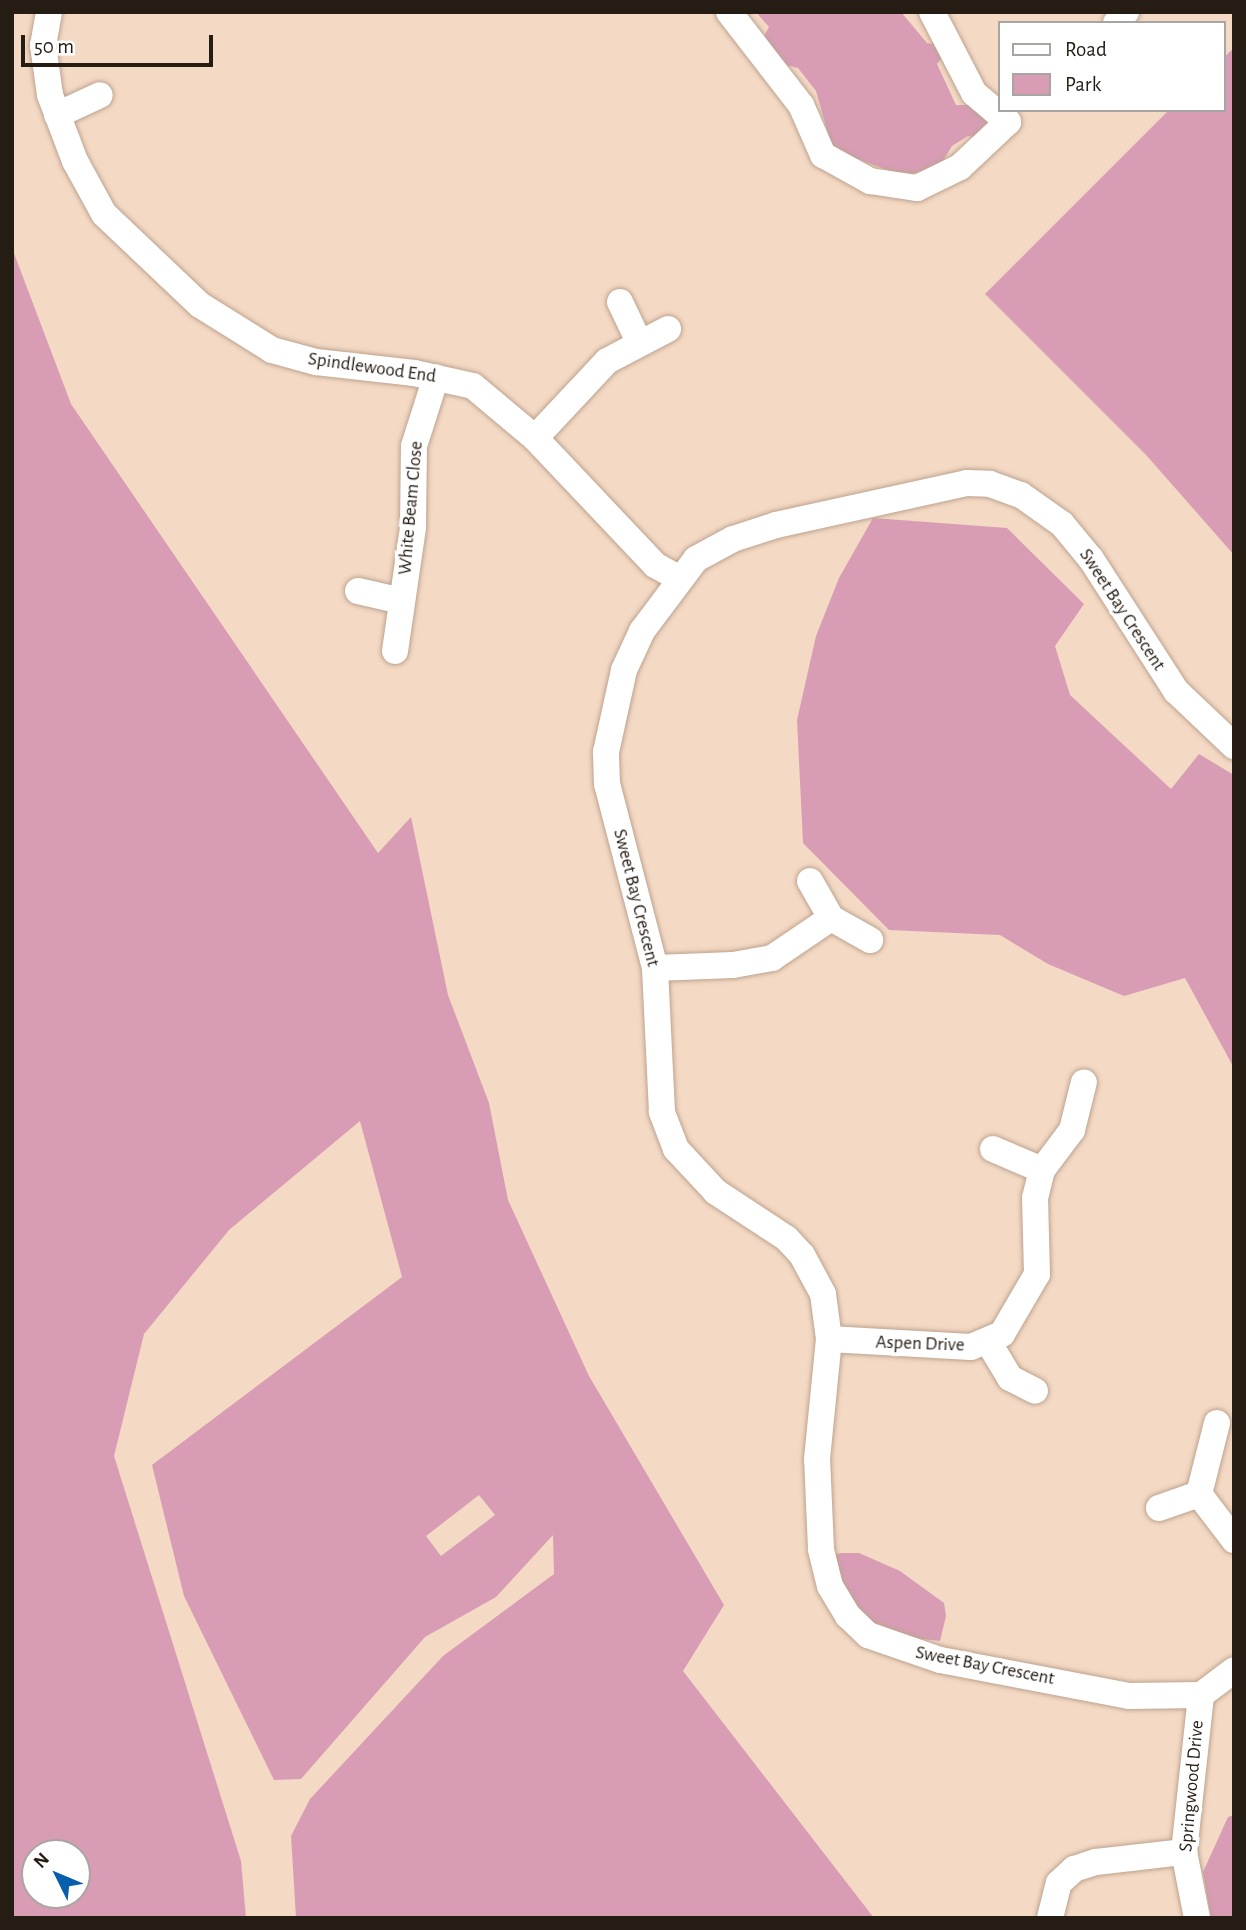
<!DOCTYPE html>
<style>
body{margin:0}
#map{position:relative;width:1246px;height:1930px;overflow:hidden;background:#f4d9c4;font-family:"Alegreya Sans",sans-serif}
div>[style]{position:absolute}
.green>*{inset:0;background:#d89db5}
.roads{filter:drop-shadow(0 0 2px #bda38f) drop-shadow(0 0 2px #bda38f)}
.minor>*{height:26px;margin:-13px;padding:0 13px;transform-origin:13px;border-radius:13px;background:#fff}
span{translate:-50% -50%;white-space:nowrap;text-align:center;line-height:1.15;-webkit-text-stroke:7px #fff;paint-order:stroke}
.street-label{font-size:19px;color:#251c14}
.frame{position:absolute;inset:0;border:14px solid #251c14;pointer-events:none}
.legend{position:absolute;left:998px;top:21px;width:228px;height:91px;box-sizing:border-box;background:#fff;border:2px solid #a8a4a1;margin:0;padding:9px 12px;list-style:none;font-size:21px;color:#251c14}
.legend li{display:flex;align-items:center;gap:14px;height:35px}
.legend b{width:35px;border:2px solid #a8a4a1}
.north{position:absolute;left:21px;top:1839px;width:70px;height:70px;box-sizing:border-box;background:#fff;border:2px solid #a8a4a1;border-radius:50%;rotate:313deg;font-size:19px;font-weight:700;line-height:28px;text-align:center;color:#251c14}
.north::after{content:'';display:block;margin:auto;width:24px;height:32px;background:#075eac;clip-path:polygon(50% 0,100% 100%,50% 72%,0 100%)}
.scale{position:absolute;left:21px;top:35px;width:192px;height:32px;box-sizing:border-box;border:4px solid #251c14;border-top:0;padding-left:9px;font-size:21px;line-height:24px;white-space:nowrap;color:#251c14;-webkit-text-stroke:5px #fff;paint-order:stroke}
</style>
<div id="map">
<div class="green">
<i style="clip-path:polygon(756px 12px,901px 12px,927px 43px,941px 45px,945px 54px,937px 64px,956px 105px,972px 105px,988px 122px,982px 138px,968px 136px,952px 146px,940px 166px,904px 176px,849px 156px,831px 144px,816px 91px,798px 68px,782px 64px,764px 36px,769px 27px)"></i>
<i style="clip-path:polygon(1234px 48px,1234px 555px,1147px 456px,985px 294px,1169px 110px,1223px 110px,1223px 58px)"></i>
<i style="clip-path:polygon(evenodd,12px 248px,71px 404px,378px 853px,411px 817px,448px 995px,489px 1103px,508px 1200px,589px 1376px,724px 1605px,683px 1671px,874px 1918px,296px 1918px,291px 1836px,310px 1799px,443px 1656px,554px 1574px,553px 1535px,496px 1597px,425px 1637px,301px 1779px,274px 1780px,184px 1596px,152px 1465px,402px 1277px,360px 1121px,229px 1230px,144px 1334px,114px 1456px,241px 1861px,246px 1918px,12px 1918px,12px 248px,479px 1495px,495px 1515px,441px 1556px,426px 1536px,479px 1495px,12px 248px,35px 1853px,77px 1853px,77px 1895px,35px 1895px,35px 1853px)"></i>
<i style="clip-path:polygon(873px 518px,1007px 528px,1084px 604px,1055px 646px,1070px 695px,1171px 789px,1199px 754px,1234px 775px,1234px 1068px,1185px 978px,1124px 996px,1048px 964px,1000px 935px,889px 930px,803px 843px,797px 720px,816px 636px,839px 578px)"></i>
<i style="clip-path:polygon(841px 1553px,859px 1553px,900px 1571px,944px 1603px,946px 1616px,940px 1641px,898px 1636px,879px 1628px,850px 1602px,831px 1556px)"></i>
<i style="clip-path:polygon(1234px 1815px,1234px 1918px,1211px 1918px,1203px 1872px,1228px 1817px)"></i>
</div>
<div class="roads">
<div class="minor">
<i style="left:49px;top:12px;width:34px;rotate:100deg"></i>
<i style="left:43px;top:45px;width:50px;rotate:82deg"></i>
<i style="left:50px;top:95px;width:71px;rotate:69.3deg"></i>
<i style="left:75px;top:161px;width:60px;rotate:61.3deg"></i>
<i style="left:104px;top:214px;width:132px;rotate:43.5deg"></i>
<i style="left:200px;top:305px;width:85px;rotate:32deg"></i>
<i style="left:272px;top:350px;width:46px;rotate:15.3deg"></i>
<i style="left:316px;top:362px;width:99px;rotate:6.4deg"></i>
<i style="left:414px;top:373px;width:60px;rotate:12.4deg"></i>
<i style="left:473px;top:386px;width:81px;rotate:40deg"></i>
<i style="left:535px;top:438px;width:175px;rotate:46.6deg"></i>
<i style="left:655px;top:565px;width:29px;rotate:29deg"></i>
<i style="left:729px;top:12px;width:118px;rotate:52.3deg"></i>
<i style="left:801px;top:105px;width:55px;rotate:66.3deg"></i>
<i style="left:823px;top:155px;width:54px;rotate:29deg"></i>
<i style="left:870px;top:181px;width:48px;rotate:8.5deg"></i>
<i style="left:917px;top:188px;width:48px;rotate:-26deg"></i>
<i style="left:960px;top:167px;width:66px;rotate:-43.2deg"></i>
<i style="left:1008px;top:122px;width:45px;rotate:-139.5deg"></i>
<i style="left:974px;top:93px;width:91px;rotate:-117.4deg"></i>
<i style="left:1116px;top:23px;width:15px;rotate:-48deg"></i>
<i style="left:57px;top:115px;width:47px;rotate:-24.9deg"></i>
<i style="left:620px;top:302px;width:44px;rotate:64.6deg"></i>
<i style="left:535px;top:438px;width:105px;rotate:-46.9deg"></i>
<i style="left:607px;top:361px;width:69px;rotate:-27.7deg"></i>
<i style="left:358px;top:591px;width:45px;rotate:12.8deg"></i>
<i style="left:395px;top:651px;width:125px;rotate:-81.7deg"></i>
<i style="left:413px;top:527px;width:81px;rotate:-89.3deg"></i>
<i style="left:414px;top:446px;width:72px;rotate:-72.3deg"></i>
<i style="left:810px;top:881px;width:43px;rotate:60.4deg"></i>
<i style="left:831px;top:918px;width:45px;rotate:29.4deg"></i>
<i style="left:655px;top:968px;width:78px;rotate:-2.2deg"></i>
<i style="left:733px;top:965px;width:40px;rotate:-10deg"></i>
<i style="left:772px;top:958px;width:71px;rotate:-34.1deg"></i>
<i style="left:993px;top:1149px;width:53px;rotate:23.2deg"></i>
<i style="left:829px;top:1339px;width:142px;rotate:3.2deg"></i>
<i style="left:971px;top:1347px;width:34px;rotate:-23deg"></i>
<i style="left:1002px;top:1334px;width:69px;rotate:-59.7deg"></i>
<i style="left:1037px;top:1274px;width:76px;rotate:-91.5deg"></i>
<i style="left:1035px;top:1198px;width:29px;rotate:-76deg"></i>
<i style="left:1042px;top:1170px;width:50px;rotate:-53.1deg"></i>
<i style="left:1072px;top:1130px;width:49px;rotate:-76deg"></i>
<i style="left:989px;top:1343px;width:41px;rotate:59deg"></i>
<i style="left:1010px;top:1378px;width:28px;rotate:27deg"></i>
<i style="left:1217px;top:1423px;width:73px;rotate:104.2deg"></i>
<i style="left:1199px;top:1494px;width:58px;rotate:52.7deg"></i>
<i style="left:1159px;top:1508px;width:42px;rotate:-19.3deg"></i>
<i style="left:1201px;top:1695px;width:72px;rotate:179.2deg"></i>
<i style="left:1129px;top:1696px;width:192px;rotate:-169.2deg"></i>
<i style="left:940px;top:1660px;width:76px;rotate:-160.9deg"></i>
<i style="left:868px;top:1635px;width:28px;rotate:-136deg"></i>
<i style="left:848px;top:1616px;width:35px;rotate:-121deg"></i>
<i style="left:830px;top:1586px;width:38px;rotate:-104deg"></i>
<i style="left:821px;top:1549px;width:90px;rotate:-92.5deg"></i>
<i style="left:817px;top:1459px;width:121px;rotate:-84.3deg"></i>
<i style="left:829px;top:1339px;width:45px;rotate:-97.6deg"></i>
<i style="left:823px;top:1294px;width:44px;rotate:-118.3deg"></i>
<i style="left:802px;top:1255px;width:23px;rotate:-133deg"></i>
<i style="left:786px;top:1238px;width:84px;rotate:-146.7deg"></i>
<i style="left:716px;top:1192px;width:59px;rotate:-132.9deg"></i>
<i style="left:676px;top:1149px;width:40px;rotate:-111deg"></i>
<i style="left:662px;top:1112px;width:144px;rotate:-92.8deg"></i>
<i style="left:655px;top:968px;width:190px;rotate:-104.6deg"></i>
<i style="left:607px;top:784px;width:32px;rotate:-92deg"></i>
<i style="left:606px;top:752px;width:84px;rotate:-77.6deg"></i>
<i style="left:624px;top:670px;width:43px;rotate:-65.2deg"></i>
<i style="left:642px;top:631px;width:90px;rotate:-53.1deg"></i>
<i style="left:696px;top:559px;width:42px;rotate:-28.4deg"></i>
<i style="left:733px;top:539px;width:45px;rotate:-18deg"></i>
<i style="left:776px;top:525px;width:196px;rotate:-12.4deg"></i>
<i style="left:967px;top:483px;width:23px;rotate:2deg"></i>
<i style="left:990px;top:484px;width:33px;rotate:20deg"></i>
<i style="left:1021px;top:495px;width:50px;rotate:35.3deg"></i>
<i style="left:1062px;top:524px;width:45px;rotate:50.4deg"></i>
<i style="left:1091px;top:559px;width:157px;rotate:57.2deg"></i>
<i style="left:1176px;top:691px;width:80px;rotate:43.5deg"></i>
<i style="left:1201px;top:1695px;width:41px;rotate:-37.1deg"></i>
<i style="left:1050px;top:1918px;width:36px;rotate:-76deg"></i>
<i style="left:1059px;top:1883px;width:21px;rotate:-43deg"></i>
<i style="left:1074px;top:1869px;width:23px;rotate:-18deg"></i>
<i style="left:1096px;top:1862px;width:89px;rotate:-6.5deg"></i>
<i style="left:1197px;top:1918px;width:67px;rotate:-101.1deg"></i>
<i style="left:1184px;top:1852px;width:158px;rotate:-83.8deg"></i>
</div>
</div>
<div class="street-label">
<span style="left:372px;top:368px;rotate:8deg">Spindlewood End</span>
<span style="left:411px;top:508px;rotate:-85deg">White Beam Close</span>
<span style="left:1122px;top:610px;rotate:57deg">Sweet Bay Crescent</span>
<span style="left:636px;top:898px;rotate:76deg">Sweet Bay Crescent</span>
<span style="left:920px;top:1344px;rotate:2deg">Aspen Drive</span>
<span style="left:985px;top:1666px;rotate:11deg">Sweet Bay Crescent</span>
<span style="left:1192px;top:1786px;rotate:-85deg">Springwood Drive</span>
</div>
<div class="frame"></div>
<ul class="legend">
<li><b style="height:9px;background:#fff"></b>Road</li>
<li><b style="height:19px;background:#d89db5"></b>Park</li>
</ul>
<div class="north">N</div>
<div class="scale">50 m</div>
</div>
